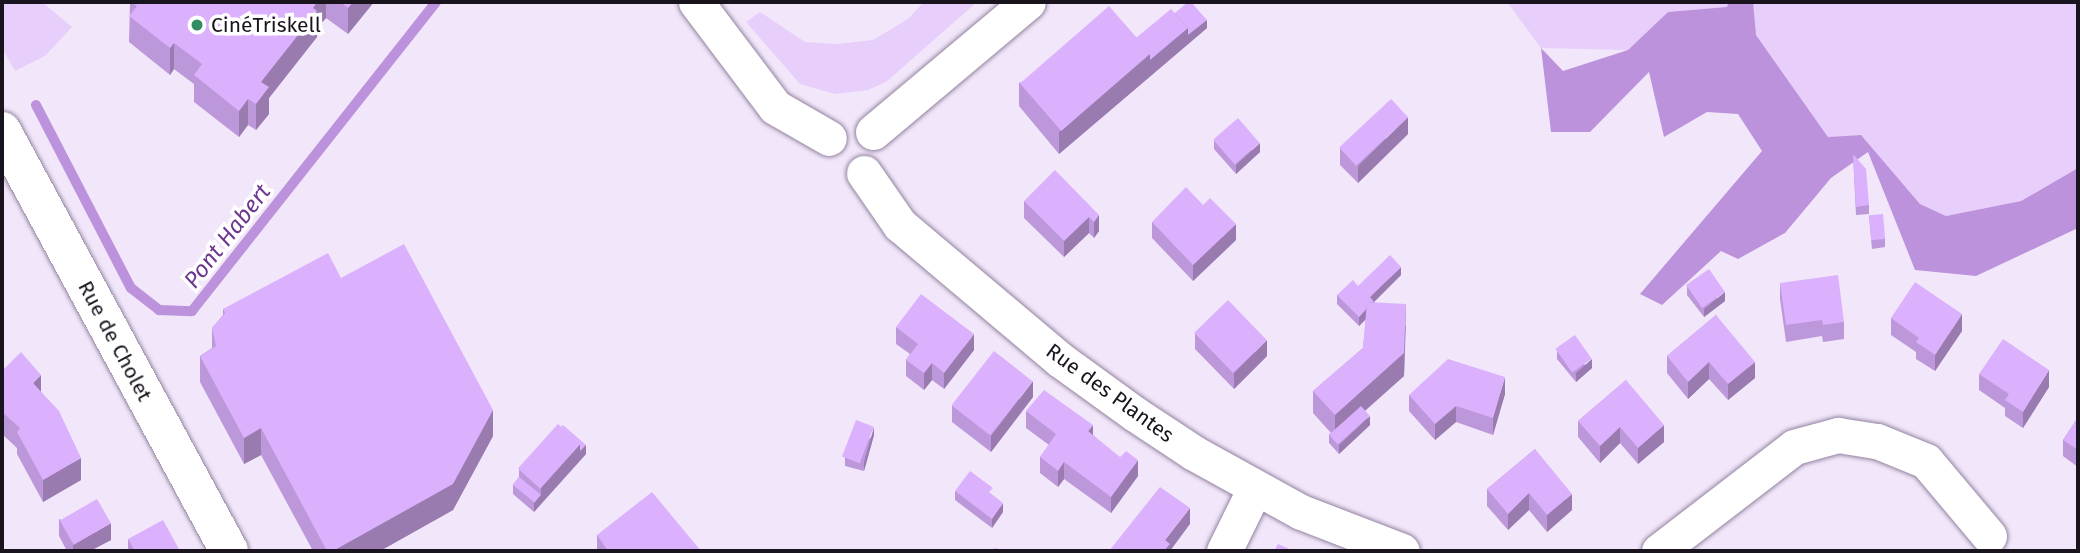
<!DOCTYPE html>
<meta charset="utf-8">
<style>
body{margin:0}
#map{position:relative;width:2080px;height:553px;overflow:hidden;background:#f2e7fa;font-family:"Fira Sans",sans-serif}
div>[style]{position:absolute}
.green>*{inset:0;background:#e7cefb}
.forest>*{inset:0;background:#bd92dc}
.stream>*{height:10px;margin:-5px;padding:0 5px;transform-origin:5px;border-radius:5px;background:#bc92dc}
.roads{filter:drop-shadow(0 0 2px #9383a0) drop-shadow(0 0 2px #9383a0)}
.minor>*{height:35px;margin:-17.5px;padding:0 17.5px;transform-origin:17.5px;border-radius:17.5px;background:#fff}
.major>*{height:38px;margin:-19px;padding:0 19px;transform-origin:19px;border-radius:19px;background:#fff}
.wall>*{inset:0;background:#bc97d9}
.shaded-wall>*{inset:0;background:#997bb0}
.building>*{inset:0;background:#dbb0fc;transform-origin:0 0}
.dots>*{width:19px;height:19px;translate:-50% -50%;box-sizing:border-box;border:4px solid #fff;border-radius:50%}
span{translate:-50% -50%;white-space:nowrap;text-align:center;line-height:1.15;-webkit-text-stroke:7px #fff;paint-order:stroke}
.poi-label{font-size:21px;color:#19131e}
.left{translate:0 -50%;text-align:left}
.street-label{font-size:21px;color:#19131e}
.water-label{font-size:23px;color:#6c378f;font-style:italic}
.frame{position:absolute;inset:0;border:4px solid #19131e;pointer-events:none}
</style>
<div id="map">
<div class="green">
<i style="clip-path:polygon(2px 2px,42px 2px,72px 27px,45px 56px,15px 71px,2px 48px)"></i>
<i style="clip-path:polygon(924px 2px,977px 2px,886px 82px,868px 90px,835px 94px,800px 84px,746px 22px,760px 12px,805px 42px,838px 44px,873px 40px,908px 19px)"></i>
<i style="clip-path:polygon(1507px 2px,2078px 2px,2078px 168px,2021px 201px,1946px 216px,1920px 204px,1861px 135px,1828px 137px,1756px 35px,1668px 12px,1628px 50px,1541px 48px)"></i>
</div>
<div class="forest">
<i style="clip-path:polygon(1729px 2px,1753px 2px,1756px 35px,1828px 137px,1861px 135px,1920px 204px,1946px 216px,2021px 201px,2078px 168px,2078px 228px,1976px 276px,1915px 270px,1868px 152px,1831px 178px,1785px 233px,1738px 259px,1721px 251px,1662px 305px,1640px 294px,1762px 151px,1738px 114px,1707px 112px,1664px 137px,1649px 72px,1590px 132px,1551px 132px,1541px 48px,1563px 71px,1628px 50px,1668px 12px,1727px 7px)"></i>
</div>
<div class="stream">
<i style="left:36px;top:105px;width:206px;rotate:62.6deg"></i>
<i style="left:131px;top:288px;width:36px;rotate:38deg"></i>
<i style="left:159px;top:310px;width:33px;rotate:2deg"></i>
<i style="left:192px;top:311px;width:394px;rotate:-51.7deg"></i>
</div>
<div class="roads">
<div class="minor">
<i style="left:696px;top:2px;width:131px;rotate:53deg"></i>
<i style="left:775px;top:107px;width:62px;rotate:29.9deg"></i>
<i style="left:873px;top:132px;width:202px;rotate:-40deg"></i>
<i style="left:864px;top:173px;width:63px;rotate:55.3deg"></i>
<i style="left:900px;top:225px;width:208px;rotate:40.1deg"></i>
<i style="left:1059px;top:359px;width:94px;rotate:35.9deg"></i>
<i style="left:1135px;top:414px;width:71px;rotate:33.5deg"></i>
<i style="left:1194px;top:453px;width:122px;rotate:28.9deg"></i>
<i style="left:1301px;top:512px;width:108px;rotate:21.1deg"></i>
<i style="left:1224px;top:551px;width:70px;rotate:-63.8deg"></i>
<i style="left:1659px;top:551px;width:170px;rotate:-37.6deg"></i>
<i style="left:1794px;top:447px;width:46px;rotate:-15.3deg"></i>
<i style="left:1838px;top:435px;width:39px;rotate:9deg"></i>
<i style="left:1877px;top:441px;width:53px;rotate:22.2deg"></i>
<i style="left:1926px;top:461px;width:98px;rotate:50deg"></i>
</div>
<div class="major">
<i style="left:2px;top:131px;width:477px;rotate:61.6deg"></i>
</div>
</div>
<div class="wall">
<i style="clip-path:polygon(130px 2px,374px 2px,348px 34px,326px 18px,317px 28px,317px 37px,269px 98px,269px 114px,256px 130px,248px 125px,239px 137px,194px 102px,194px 84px,174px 69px,170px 75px,129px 42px)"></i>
<i style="clip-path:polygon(1175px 13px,1207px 28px,1059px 154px,1019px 106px,1019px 83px,1136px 38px)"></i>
<i style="clip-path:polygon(1408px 134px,1358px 183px,1340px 165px,1340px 148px)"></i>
<i style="clip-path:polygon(1214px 140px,1260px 152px,1236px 174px,1214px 149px)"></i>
<i style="clip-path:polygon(1853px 154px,1869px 205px,1869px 214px,1856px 215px)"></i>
<i style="clip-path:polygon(1024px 201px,1099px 215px,1099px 231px,1094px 238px,1089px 233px,1064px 257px,1024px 218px)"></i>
<i style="clip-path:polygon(1869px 216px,1885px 239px,1885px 247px,1872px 249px)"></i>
<i style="clip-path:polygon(1152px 222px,1236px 240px,1193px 281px,1152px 238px)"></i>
<i style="clip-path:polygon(1401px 275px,1374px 302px,1406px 326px,1404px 376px,1365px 411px,1370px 425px,1339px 454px,1329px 443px,1329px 434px,1331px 433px,1313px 413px,1313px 391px,1363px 348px,1366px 319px,1359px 326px,1337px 304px,1337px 295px,1358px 286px)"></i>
<i style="clip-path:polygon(341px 278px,493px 436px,453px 510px,380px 551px,313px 551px,261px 455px,244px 464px,200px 382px,200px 356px,212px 348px,212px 328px,223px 315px,223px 309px)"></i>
<i style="clip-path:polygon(1780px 283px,1844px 322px,1844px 339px,1823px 342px,1822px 336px,1786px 342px,1780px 299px)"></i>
<i style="clip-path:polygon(1687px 286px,1725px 301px,1704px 317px,1687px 295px)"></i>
<i style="clip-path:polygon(1716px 315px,1755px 378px,1728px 400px,1709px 379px,1688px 399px,1667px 373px,1667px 356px)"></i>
<i style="clip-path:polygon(1891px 318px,1962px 331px,1935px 371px,1916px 359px,1916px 352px,1891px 335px)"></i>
<i style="clip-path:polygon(896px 327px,974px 350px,944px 389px,932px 380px,924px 390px,906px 376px,906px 360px,910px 354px,896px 344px)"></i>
<i style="clip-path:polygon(1195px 333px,1267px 356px,1234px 389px,1195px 349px)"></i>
<i style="clip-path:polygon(1557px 351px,1592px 368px,1576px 382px,1557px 359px)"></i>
<i style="clip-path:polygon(2px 371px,41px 392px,81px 480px,43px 502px,17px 454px,17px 448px,2px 434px)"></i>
<i style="clip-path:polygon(1979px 374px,2049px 387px,2023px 428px,2005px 416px,2005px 408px,1979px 390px)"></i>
<i style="clip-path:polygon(1626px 380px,1664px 442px,1638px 464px,1620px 443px,1600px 463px,1578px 437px,1578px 421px)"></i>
<i style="clip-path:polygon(1505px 394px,1493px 435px,1456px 422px,1435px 440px,1409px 411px,1409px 395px)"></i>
<i style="clip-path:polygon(1033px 397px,991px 452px,952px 422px,952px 406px)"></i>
<i style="clip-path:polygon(1026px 411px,1093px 435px,1138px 476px,1111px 513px,1064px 479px,1058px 487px,1040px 473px,1040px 457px,1049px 445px,1026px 428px)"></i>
<i style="clip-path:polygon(2078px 417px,2078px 467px,2063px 456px,2063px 440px)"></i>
<i style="clip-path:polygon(874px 435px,864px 471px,845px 466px,845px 457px)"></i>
<i style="clip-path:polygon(1535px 449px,1572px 510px,1547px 532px,1529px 510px,1508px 530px,1487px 506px,1487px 489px)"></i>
<i style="clip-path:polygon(586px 454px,534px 512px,513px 494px,513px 485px,519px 477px,519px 470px)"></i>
<i style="clip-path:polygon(955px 491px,993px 496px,1003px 512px,992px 528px,955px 500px)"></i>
<i style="clip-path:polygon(59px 519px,111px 540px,90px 551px,67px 551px,59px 536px)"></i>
<i style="clip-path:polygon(597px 535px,701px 551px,597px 551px)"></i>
<i style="clip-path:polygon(128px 539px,180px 551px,128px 551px)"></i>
</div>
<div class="shaded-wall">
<i style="clip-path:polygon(317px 2px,326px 2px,326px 18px,317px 28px,317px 37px,269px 98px,269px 114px,256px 130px,256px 104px,261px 82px)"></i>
<i style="clip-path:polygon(353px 2px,374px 2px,348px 34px,348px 8px)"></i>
<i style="clip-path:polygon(1207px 20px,1207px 28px,1059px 154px,1059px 132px,1150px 54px,1188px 28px)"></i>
<i style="clip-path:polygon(174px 43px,174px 69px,170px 75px,170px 48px)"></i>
<i style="clip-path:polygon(248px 99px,248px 125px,239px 137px,239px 111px)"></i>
<i style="clip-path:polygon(1408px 117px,1408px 134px,1358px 183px,1358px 166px)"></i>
<i style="clip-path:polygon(1260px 143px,1260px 152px,1236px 174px,1236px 165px)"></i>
<i style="clip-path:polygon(1099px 215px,1099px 231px,1094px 238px,1094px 222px)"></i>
<i style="clip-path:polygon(1089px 217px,1089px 233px,1064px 257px,1064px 241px)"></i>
<i style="clip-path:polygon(1236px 224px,1236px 240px,1193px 281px,1193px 265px)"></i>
<i style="clip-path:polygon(1401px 267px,1401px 275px,1370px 306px,1370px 297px)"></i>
<i style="clip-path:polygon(1725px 292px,1725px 301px,1704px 317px,1704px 309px)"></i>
<i style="clip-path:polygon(1374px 302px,1374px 311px,1359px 326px,1359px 317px)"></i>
<i style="clip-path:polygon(1406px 304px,1404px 376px,1335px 437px,1335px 415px)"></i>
<i style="clip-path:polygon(1962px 314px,1962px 331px,1935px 371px,1935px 355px)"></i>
<i style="clip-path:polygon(974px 334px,974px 350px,944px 389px,944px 373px)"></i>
<i style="clip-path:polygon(1267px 340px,1267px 356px,1234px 389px,1234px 373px)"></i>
<i style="clip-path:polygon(1592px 359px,1592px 368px,1576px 382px,1576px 373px)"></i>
<i style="clip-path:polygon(1709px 362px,1709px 379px,1688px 399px,1688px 382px)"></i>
<i style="clip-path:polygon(1755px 362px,1755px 378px,1728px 400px,1728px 384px)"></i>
<i style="clip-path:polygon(932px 363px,932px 380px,924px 390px,924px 373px)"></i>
<i style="clip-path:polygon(2049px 370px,2049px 387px,2023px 428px,2023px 412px)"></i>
<i style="clip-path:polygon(41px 375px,41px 398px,33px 383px)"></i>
<i style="clip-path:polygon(1505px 377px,1505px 394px,1493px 435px,1493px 418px)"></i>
<i style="clip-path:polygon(1033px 381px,1033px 397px,991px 452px,991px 436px)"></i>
<i style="clip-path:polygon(1456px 406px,1456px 422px,1435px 440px,1435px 424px)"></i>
<i style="clip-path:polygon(493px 410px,493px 436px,453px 510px,380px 551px,333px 551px)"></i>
<i style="clip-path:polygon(1370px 416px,1370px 425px,1339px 454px,1339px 445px)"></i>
<i style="clip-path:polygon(1093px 425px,1093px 442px,1088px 431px)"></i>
<i style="clip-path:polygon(1664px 425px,1664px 442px,1638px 464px,1638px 448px)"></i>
<i style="clip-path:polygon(874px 427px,874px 435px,864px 471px,864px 462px)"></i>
<i style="clip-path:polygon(1620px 427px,1620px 443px,1600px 463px,1600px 446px)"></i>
<i style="clip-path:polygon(261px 428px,261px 455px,244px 464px,244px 438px)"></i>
<i style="clip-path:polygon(580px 444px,586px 445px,586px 454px,541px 504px,541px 488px)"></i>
<i style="clip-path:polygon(81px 458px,81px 480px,43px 502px,43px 480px)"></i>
<i style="clip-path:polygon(1138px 460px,1138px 476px,1111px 513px,1111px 497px)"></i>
<i style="clip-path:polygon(1064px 462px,1064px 479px,1058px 487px,1058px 471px)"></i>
<i style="clip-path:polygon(1529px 493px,1529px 510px,1508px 530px,1508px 514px)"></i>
<i style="clip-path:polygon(1572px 494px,1572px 510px,1547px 532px,1547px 515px)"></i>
<i style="clip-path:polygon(541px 495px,541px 504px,534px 512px,534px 503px)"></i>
<i style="clip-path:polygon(1003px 503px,1003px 512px,992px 528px,992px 519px)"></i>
<i style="clip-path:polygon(1190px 508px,1190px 524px,1170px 551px,1164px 551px,1165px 540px)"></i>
<i style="clip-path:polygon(111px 523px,111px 540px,90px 551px,73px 551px,73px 545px)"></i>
</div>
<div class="building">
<i style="clip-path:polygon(131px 2px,317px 2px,313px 8px,317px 11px,261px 82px,269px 87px,256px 104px,248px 99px,239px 111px,194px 75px,202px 64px,174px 43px,170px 48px,129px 16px,137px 6px)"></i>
<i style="clip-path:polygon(340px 2px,353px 2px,348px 8px)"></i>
<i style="clip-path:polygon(1188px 2px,1191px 2px,1207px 20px,1188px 35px,1188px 28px,1175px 13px)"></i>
<i style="left:1109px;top:6px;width:63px;height:118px;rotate:49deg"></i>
<i style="clip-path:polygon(1171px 9px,1188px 28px,1150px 60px,1150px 54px,1136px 38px)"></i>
<i style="left:1391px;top:99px;width:25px;height:71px;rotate:47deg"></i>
<i style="left:1238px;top:118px;width:33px;height:33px;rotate:49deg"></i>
<i style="clip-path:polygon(1853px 154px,1866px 169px,1869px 205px,1856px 207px)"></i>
<i style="clip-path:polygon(1055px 170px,1099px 215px,1094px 222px,1089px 217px,1064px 241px,1024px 201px)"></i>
<i style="clip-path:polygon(1186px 187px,1203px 205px,1210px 198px,1236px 224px,1193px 265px,1152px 222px)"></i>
<i style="left:1883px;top:214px;width:25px;height:14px;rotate:85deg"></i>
<i style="clip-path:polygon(404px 244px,493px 410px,453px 484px,333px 551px,327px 551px,261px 428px,244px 438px,200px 356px,216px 346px,212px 328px,225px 313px,223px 309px,328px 253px,341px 278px)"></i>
<i style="clip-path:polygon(1390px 255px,1401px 267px,1370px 297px,1374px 302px,1367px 302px,1366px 309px,1359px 317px,1337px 295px,1353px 280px,1358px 286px)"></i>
<i style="left:1709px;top:269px;width:28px;height:28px;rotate:55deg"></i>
<i style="clip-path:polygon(1838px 275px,1844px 322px,1823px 325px,1822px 320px,1786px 325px,1780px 283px)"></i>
<i style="clip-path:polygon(1915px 282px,1962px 314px,1935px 355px,1916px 342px,1919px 338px,1891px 318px)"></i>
<i style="clip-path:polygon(921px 294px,974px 334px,944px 373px,932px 363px,924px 373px,906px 360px,918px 344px,896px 327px)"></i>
<i style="left:1228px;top:300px;width:56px;height:47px;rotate:46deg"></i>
<i style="clip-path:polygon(1367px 302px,1406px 304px,1404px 353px,1335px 415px,1313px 391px,1363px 348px)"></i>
<i style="clip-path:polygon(1716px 315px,1755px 362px,1728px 384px,1709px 362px,1688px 382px,1667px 356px)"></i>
<i style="left:1575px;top:335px;width:29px;height:24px;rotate:55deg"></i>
<i style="clip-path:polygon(2003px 339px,2049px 370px,2023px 412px,2005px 400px,2009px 394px,1979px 374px)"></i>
<i style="left:994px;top:351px;width:49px;height:69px;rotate:38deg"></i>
<i style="clip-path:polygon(21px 352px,41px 375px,33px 383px,59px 411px,81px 458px,43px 480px,17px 432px,20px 428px,2px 412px,2px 371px)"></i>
<i style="clip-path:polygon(1448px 359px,1505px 377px,1493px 418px,1456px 406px,1435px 424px,1409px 395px)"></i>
<i style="clip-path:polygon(1626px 380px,1664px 425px,1638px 448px,1620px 427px,1600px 446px,1578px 421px)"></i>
<i style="clip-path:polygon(1044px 390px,1093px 425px,1088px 431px,1120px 457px,1126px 451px,1138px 460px,1111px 497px,1064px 462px,1058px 471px,1040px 457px,1056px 434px,1026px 411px)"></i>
<i style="left:1361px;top:406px;width:13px;height:43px;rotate:48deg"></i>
<i style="clip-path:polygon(2078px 417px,2078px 450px,2063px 440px)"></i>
<i style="left:856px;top:420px;width:19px;height:39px;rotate:21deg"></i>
<i style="left:558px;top:424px;width:30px;height:60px;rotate:42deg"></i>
<i style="clip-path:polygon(563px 425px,586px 445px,580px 451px,580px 444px,561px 427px)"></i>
<i style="clip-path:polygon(1535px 449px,1572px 494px,1547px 515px,1529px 493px,1508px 514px,1487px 489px)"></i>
<i style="clip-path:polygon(970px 471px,993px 488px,989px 492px,1003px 503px,992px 519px,955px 491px)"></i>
<i style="left:519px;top:477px;width:28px;height:10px;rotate:39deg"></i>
<i style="clip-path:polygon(1160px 487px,1190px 508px,1165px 540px,1170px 544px,1164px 551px,1109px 551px)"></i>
<i style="clip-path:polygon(652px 492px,701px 551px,608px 551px,597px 535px)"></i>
<i style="left:97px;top:499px;width:28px;height:43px;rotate:60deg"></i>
<i style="clip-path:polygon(163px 520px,180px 551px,135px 551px,128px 539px)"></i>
<i style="clip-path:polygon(1278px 544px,1294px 551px,1274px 551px)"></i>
<i style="clip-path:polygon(996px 548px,1001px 551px,986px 551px)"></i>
</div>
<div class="dots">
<i style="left:197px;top:25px;background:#328c63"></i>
</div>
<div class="poi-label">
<span class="left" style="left:211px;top:25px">CinéTriskell</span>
</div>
<div class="street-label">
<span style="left:115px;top:341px;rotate:62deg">Rue de Cholet</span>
<span style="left:1110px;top:393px;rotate:36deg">Rue des Plantes</span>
</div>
<div class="water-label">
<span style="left:227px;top:236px;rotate:-52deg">Pont Habert</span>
</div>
<div class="frame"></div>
</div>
